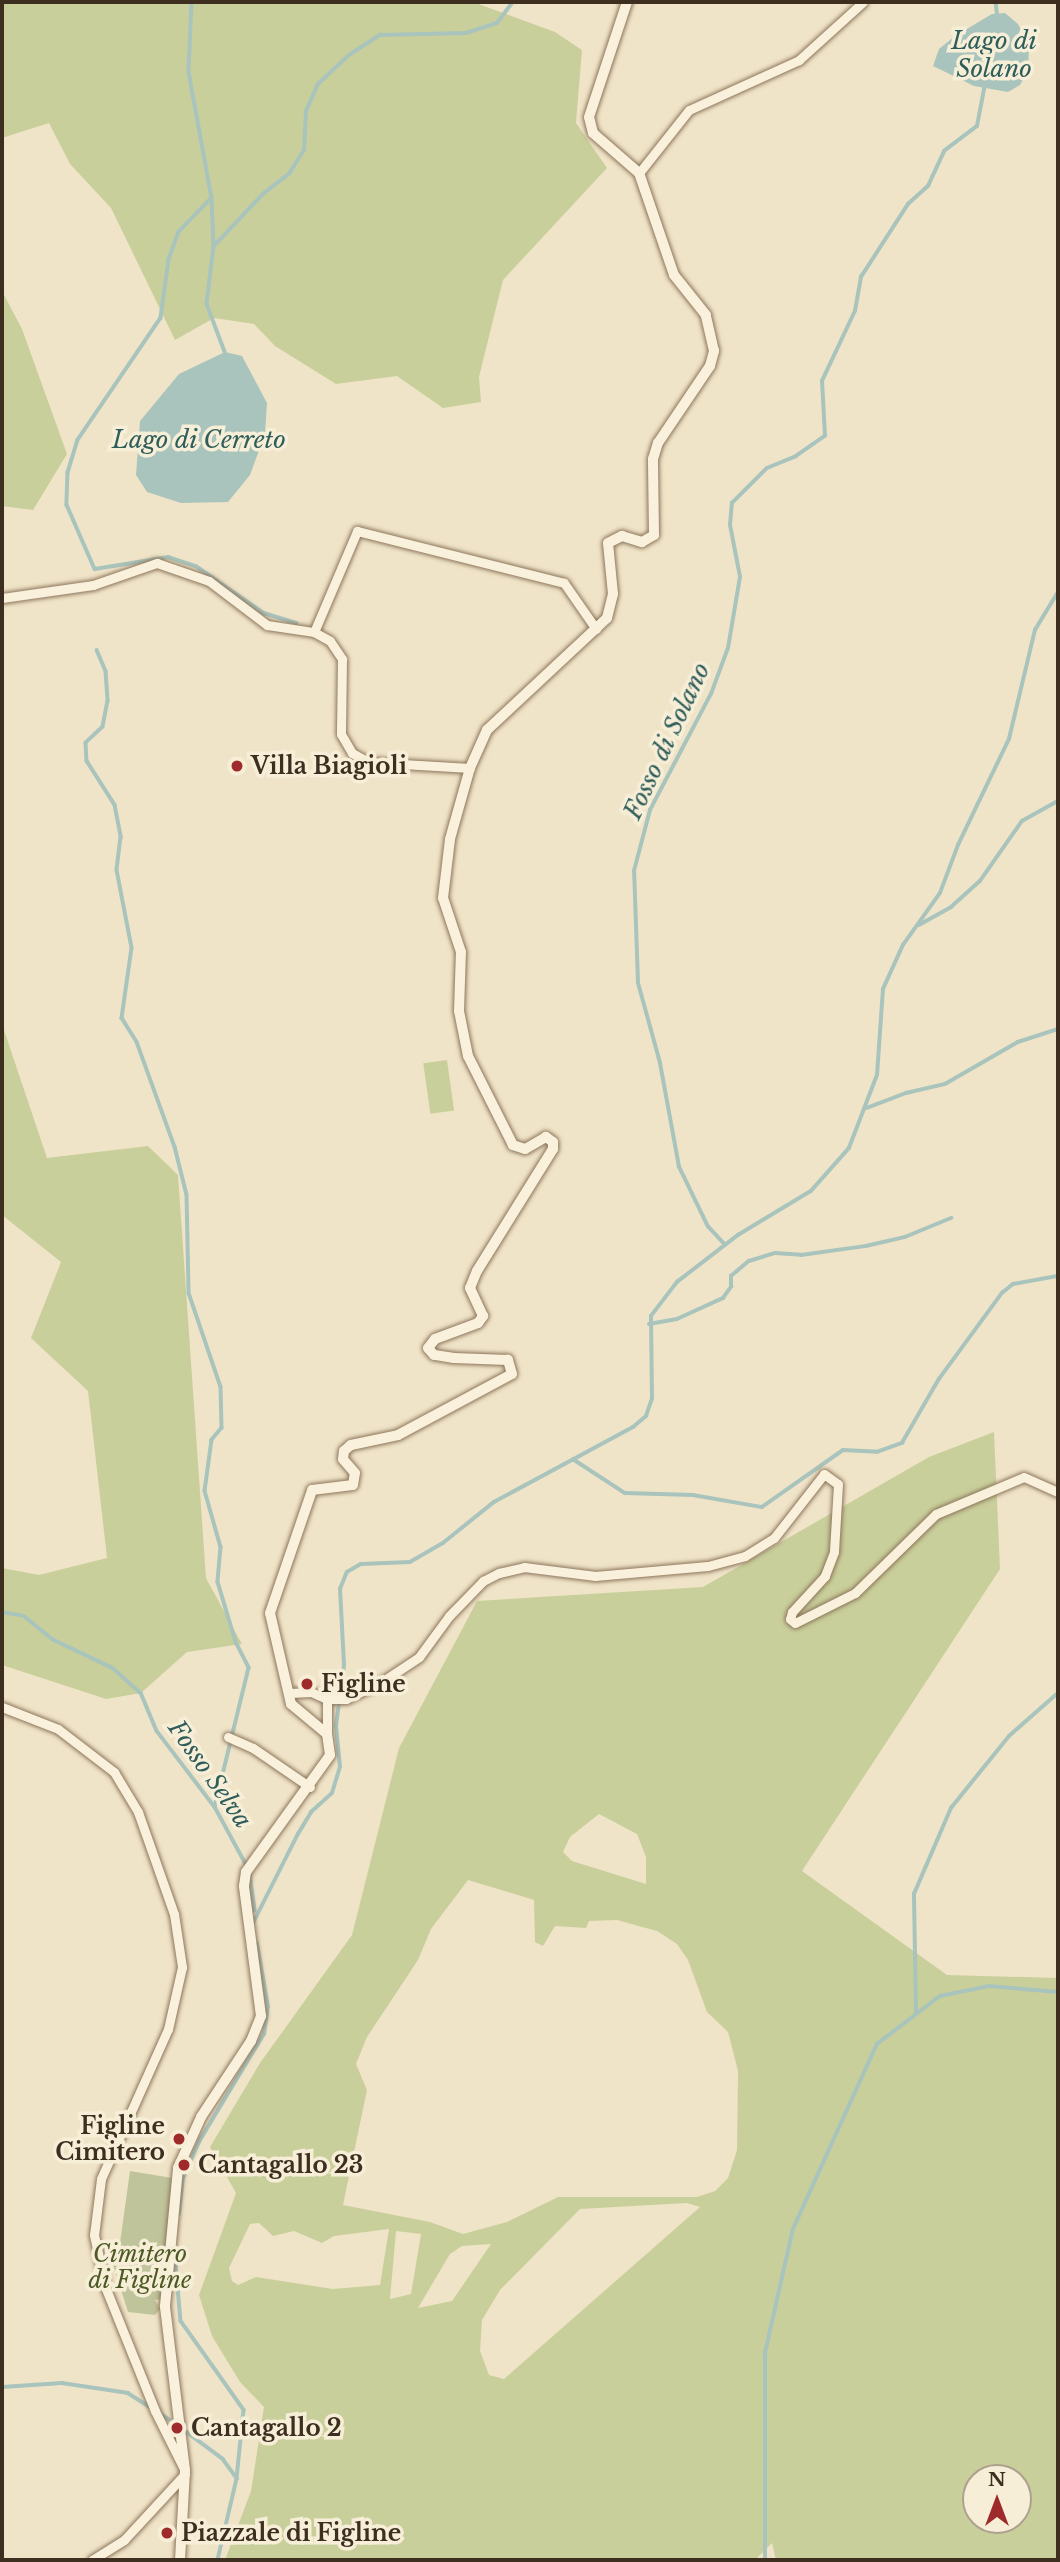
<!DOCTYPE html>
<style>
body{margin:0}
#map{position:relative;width:1060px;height:2562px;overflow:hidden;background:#f0e4c8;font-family:"Libre Baskerville",serif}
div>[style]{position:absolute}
.green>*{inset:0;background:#c9cf9b;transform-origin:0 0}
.cemetery>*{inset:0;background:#bfc49a}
.water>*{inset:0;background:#a9c4bc}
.stream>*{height:3.5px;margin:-1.75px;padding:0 1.75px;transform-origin:1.75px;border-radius:1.75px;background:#a9c4bc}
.roads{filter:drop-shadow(0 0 2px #8d765c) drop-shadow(0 0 2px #8d765c)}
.minor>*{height:9px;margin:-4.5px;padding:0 4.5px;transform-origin:4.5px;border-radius:4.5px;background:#faf1dc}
.tertiary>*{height:10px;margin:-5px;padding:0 5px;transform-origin:5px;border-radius:5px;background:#faf1dc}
.dots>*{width:19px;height:19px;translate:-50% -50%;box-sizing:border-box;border:4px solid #f7eed8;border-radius:50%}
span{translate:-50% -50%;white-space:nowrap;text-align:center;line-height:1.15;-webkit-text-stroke:7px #f7eed8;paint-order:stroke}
.poi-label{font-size:23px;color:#3d2e20;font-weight:700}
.left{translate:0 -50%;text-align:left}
.right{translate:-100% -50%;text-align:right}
.park-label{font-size:23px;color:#4d5a26;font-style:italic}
.water-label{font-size:24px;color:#2f5d5a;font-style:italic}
.frame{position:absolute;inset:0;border:4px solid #3d2e20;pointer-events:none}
.north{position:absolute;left:962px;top:2464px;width:70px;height:70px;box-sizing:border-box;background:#f7eed8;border:2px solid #ada18e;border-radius:50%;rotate:0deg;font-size:19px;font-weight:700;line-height:28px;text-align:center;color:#3d2e20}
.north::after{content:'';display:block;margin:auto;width:24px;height:32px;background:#9e2a2b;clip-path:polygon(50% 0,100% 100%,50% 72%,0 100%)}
</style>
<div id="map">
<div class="green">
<i style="clip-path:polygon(2px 2px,473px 2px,555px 32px,582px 50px,576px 123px,607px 168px,503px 280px,479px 377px,481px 402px,443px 408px,397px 376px,336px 384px,275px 346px,254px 324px,214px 318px,175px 340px,111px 208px,70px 164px,49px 123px,2px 138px)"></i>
<i style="clip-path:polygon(2px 291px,22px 329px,67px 454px,33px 510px,2px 506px)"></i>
<i style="clip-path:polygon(2px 1024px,47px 1158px,148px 1146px,178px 1175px,206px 1578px,242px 1644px,187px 1652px,141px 1693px,106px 1699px,2px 1665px,2px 1568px,39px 1575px,107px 1558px,88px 1391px,31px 1338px,61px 1262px,2px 1215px)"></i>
<i style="left:447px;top:1060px;width:51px;height:24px;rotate:82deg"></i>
<i style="clip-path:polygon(evenodd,994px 1432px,1000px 1569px,802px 1871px,947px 1975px,1058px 1978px,1058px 2560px,776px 2560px,772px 2543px,755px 2560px,225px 2560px,251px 2491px,264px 2407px,240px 2382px,212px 2336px,199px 2295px,236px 2193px,210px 2147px,260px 2063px,352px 1935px,399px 1748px,477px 1601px,703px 1587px,929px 1457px,994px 1432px,599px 1814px,637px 1834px,646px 1857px,646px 1884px,572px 1861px,563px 1852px,570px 1837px,599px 1814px,994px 1432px,468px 1880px,534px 1900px,535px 1942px,543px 1946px,555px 1926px,586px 1928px,589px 1921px,617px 1920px,657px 1931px,677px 1944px,688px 1960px,707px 2012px,728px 2032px,738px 2071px,737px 2150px,728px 2178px,715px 2191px,697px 2197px,558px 2197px,507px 2222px,463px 2234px,430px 2222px,343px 2205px,367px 2090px,356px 2064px,367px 2037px,418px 1960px,431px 1929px,468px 1880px,994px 1432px,687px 2203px,700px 2207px,504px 2379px,489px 2375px,480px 2351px,482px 2320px,500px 2290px,580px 2209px,687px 2203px,994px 1432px,259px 2223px,273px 2236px,294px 2231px,322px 2243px,334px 2236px,389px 2229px,380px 2285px,333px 2289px,256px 2277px,238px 2285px,232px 2281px,229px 2268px,250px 2224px,259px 2223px,994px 1432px,396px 2231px,421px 2234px,411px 2294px,390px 2299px,396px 2231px,994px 1432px,491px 2244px,452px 2301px,418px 2308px,450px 2254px,462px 2246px,491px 2244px,994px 1432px,976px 2478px,1018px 2478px,1018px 2520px,976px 2520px,976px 2478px)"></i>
</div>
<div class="cemetery">
<i style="clip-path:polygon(130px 2171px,172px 2178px,161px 2299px,155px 2300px,160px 2309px,155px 2315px,128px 2312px,112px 2261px,118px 2257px)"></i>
</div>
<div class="water">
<i style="clip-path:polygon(1005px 13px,1018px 24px,1029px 45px,1028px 71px,1020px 85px,1008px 92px,974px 86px,933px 66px,939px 49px,955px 36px,992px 14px)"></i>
<i style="clip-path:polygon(225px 352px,242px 356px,267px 403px,265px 434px,250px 475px,228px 502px,181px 503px,147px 492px,136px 475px,140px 421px,179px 374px)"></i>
</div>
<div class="stream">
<i style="left:192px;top:2px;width:70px;rotate:92.5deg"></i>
<i style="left:189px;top:72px;width:128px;rotate:79.7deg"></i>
<i style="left:212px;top:198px;width:48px;rotate:87.6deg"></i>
<i style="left:214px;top:246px;width:58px;rotate:96.9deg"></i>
<i style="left:207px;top:304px;width:51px;rotate:69.4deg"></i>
<i style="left:996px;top:2px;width:16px;rotate:83deg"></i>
<i style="left:212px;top:198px;width:47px;rotate:134.1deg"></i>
<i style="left:179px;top:232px;width:30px;rotate:110deg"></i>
<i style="left:169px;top:260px;width:59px;rotate:97.9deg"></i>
<i style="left:161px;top:318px;width:148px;rotate:124.2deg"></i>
<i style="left:78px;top:440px;width:34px;rotate:107deg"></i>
<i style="left:68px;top:472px;width:33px;rotate:92deg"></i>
<i style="left:67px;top:505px;width:70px;rotate:66.4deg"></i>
<i style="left:95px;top:569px;width:74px;rotate:-9.3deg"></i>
<i style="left:168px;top:557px;width:29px;rotate:18deg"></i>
<i style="left:196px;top:566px;width:83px;rotate:34.7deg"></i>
<i style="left:264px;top:613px;width:34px;rotate:17deg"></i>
<i style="left:214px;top:246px;width:71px;rotate:-46.7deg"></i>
<i style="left:263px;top:194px;width:33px;rotate:-38deg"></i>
<i style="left:289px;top:174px;width:28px;rotate:-58deg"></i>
<i style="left:304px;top:150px;width:39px;rotate:-87deg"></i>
<i style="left:306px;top:111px;width:30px;rotate:-66deg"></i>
<i style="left:318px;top:84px;width:42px;rotate:-43.1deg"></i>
<i style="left:349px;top:55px;width:37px;rotate:-33deg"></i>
<i style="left:380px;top:35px;width:86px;rotate:-1.3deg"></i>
<i style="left:466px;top:33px;width:33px;rotate:-18deg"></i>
<i style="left:497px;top:23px;width:26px;rotate:-53deg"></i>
<i style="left:97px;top:650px;width:23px;rotate:67deg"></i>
<i style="left:106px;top:671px;width:30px;rotate:86deg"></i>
<i style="left:108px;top:701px;width:26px;rotate:101deg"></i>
<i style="left:103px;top:727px;width:23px;rotate:137deg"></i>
<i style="left:86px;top:743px;width:18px;rotate:87deg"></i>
<i style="left:87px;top:761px;width:52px;rotate:57.5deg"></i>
<i style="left:115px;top:805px;width:33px;rotate:79deg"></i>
<i style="left:121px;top:837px;width:33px;rotate:97deg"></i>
<i style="left:117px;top:870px;width:79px;rotate:79.1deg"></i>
<i style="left:132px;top:948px;width:71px;rotate:98.1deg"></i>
<i style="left:122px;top:1018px;width:28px;rotate:58deg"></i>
<i style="left:137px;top:1042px;width:112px;rotate:70.1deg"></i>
<i style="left:175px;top:1147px;width:49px;rotate:76deg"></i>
<i style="left:187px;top:1195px;width:98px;rotate:88.8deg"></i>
<i style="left:189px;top:1293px;width:99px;rotate:71.2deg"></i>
<i style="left:221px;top:1387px;width:41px;rotate:88.6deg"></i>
<i style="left:222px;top:1428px;width:16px;rotate:130deg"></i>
<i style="left:212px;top:1440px;width:51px;rotate:97.8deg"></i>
<i style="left:205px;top:1491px;width:58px;rotate:74.1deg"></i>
<i style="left:221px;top:1547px;width:35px;rotate:95deg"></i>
<i style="left:218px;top:1582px;width:63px;rotate:73.3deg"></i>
<i style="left:236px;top:1642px;width:29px;rotate:63deg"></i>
<i style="left:249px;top:1668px;width:143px;rotate:103.7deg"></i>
<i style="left:919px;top:925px;width:37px;rotate:-29deg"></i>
<i style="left:951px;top:907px;width:39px;rotate:-42deg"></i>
<i style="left:980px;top:881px;width:73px;rotate:-55deg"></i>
<i style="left:1022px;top:821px;width:41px;rotate:-29.1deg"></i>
<i style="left:867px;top:1108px;width:42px;rotate:-21deg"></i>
<i style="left:906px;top:1093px;width:40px;rotate:-13deg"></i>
<i style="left:945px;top:1084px;width:84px;rotate:-29.9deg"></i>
<i style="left:1018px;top:1042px;width:42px;rotate:-18deg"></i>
<i style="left:725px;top:1245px;width:25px;rotate:-133deg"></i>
<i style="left:708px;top:1227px;width:67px;rotate:-115.8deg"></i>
<i style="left:679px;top:1167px;width:106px;rotate:-100.4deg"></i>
<i style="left:660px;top:1063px;width:83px;rotate:-105.4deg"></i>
<i style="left:638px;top:983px;width:112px;rotate:-92deg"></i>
<i style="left:634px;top:871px;width:63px;rotate:-75.3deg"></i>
<i style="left:650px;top:810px;width:131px;rotate:-62.3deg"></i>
<i style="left:711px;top:694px;width:49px;rotate:-69.7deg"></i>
<i style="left:728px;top:648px;width:72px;rotate:-80.4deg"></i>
<i style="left:740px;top:577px;width:53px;rotate:-100.9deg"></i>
<i style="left:730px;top:525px;width:22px;rotate:-85deg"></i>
<i style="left:732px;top:503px;width:49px;rotate:-45deg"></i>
<i style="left:767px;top:468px;width:31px;rotate:-22deg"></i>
<i style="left:796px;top:456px;width:35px;rotate:-35deg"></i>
<i style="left:825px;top:436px;width:55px;rotate:-93.1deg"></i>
<i style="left:822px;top:381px;width:77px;rotate:-64.8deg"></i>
<i style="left:855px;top:311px;width:35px;rotate:-80deg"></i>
<i style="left:861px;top:277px;width:87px;rotate:-57.2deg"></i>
<i style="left:908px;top:204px;width:27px;rotate:-42deg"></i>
<i style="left:928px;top:186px;width:38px;rotate:-65deg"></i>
<i style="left:944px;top:151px;width:41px;rotate:-37.1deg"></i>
<i style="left:977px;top:126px;width:43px;rotate:-79.2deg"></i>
<i style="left:649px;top:1324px;width:28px;rotate:-10deg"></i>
<i style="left:677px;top:1319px;width:51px;rotate:-24.5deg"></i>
<i style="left:723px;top:1298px;width:14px;rotate:-54deg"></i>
<i style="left:731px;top:1287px;width:11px;rotate:-90deg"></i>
<i style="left:731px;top:1276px;width:23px;rotate:-40deg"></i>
<i style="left:749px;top:1261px;width:27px;rotate:-17deg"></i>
<i style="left:775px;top:1253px;width:26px;rotate:4deg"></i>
<i style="left:801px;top:1255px;width:66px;rotate:-7.9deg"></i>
<i style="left:866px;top:1246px;width:40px;rotate:-13deg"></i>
<i style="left:905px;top:1237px;width:50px;rotate:-22.4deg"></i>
<i style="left:573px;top:1459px;width:62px;rotate:33.2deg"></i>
<i style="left:625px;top:1493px;width:68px;rotate:1.7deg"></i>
<i style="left:693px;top:1495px;width:70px;rotate:9.9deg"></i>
<i style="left:762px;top:1507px;width:99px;rotate:-35.1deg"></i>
<i style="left:843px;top:1450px;width:34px;rotate:3deg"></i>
<i style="left:877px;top:1452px;width:27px;rotate:-20deg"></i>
<i style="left:902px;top:1443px;width:74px;rotate:-60deg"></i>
<i style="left:939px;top:1379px;width:107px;rotate:-53.8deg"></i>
<i style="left:1002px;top:1293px;width:14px;rotate:-39deg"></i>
<i style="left:1013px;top:1284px;width:46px;rotate:-10.1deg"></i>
<i style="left:2px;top:1612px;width:22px;rotate:10deg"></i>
<i style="left:24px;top:1616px;width:38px;rotate:39deg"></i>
<i style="left:54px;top:1640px;width:65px;rotate:25.4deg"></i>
<i style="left:113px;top:1668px;width:38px;rotate:42deg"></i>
<i style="left:141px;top:1693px;width:41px;rotate:67.2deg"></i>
<i style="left:157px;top:1731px;width:96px;rotate:52.7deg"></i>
<i style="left:215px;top:1807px;width:67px;rotate:61.5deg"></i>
<i style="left:250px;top:1874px;width:37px;rotate:82deg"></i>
<i style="left:253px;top:1923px;width:100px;rotate:-63.2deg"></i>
<i style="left:298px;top:1834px;width:26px;rotate:-59deg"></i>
<i style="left:311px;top:1812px;width:28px;rotate:-42deg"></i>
<i style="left:332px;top:1793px;width:27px;rotate:-73deg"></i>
<i style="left:340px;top:1767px;width:41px;rotate:-95.6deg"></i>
<i style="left:336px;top:1726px;width:62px;rotate:-82.5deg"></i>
<i style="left:344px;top:1665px;width:76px;rotate:-93deg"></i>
<i style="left:340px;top:1589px;width:18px;rotate:-68deg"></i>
<i style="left:347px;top:1572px;width:16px;rotate:-30deg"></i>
<i style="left:361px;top:1564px;width:49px;rotate:-2.3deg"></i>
<i style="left:410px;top:1562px;width:38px;rotate:-30deg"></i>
<i style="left:443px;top:1543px;width:65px;rotate:-38.8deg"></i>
<i style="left:494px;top:1502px;width:158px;rotate:-28.3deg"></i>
<i style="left:633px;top:1427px;width:17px;rotate:-40deg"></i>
<i style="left:646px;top:1416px;width:18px;rotate:-71deg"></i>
<i style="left:652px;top:1399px;width:83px;rotate:-90.7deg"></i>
<i style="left:651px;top:1316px;width:43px;rotate:-52.6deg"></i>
<i style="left:677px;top:1282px;width:77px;rotate:-37.6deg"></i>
<i style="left:738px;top:1235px;width:85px;rotate:-31.1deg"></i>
<i style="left:811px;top:1191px;width:57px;rotate:-48.5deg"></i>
<i style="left:849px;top:1148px;width:78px;rotate:-69deg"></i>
<i style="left:877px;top:1075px;width:86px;rotate:-86deg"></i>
<i style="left:883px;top:989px;width:48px;rotate:-65.6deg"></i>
<i style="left:903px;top:945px;width:64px;rotate:-54.6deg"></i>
<i style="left:940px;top:893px;width:51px;rotate:-69.4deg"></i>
<i style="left:958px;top:845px;width:118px;rotate:-64.3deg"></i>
<i style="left:1009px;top:739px;width:112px;rotate:-76.6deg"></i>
<i style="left:1035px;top:630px;width:44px;rotate:-58.8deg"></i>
<i style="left:916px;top:2012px;width:118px;rotate:-91deg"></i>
<i style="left:914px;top:1894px;width:94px;rotate:-66.7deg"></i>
<i style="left:951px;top:1808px;width:92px;rotate:-51.1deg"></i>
<i style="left:1009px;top:1736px;width:65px;rotate:-41.3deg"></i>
<i style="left:179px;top:2214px;width:36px;rotate:-84deg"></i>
<i style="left:183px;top:2178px;width:42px;rotate:-65.9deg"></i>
<i style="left:200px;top:2140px;width:124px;rotate:-58.9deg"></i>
<i style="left:264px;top:2034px;width:27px;rotate:-82deg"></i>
<i style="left:268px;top:2007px;width:64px;rotate:-99.9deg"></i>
<i style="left:175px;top:2253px;width:68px;rotate:85deg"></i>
<i style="left:181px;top:2321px;width:109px;rotate:54.7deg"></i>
<i style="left:244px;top:2410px;width:69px;rotate:95.8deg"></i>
<i style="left:237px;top:2479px;width:83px;rotate:103.2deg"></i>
<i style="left:2px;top:2387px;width:60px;rotate:-3.8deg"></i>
<i style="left:62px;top:2383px;width:67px;rotate:8.6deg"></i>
<i style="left:128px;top:2393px;width:56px;rotate:32.6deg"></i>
<i style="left:184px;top:2430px;width:49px;rotate:36.6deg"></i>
<i style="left:223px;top:2459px;width:24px;rotate:54deg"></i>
<i style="left:765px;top:2560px;width:207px;rotate:-90deg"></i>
<i style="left:765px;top:2353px;width:127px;rotate:-77.3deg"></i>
<i style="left:793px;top:2229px;width:203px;rotate:-65.6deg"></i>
<i style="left:877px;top:2044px;width:79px;rotate:-37.3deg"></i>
<i style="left:940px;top:1996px;width:50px;rotate:-11.5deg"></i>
<i style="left:989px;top:1986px;width:69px;rotate:5deg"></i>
</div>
<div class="roads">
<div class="minor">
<i style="left:639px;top:173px;width:80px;rotate:-51.6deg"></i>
<i style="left:689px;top:110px;width:121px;rotate:-24.4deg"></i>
<i style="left:799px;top:60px;width:86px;rotate:-42.2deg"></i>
<i style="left:2px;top:598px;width:92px;rotate:-8.1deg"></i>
<i style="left:93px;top:585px;width:68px;rotate:-19deg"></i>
<i style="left:157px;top:563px;width:55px;rotate:19.1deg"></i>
<i style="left:209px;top:581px;width:73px;rotate:37.2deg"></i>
<i style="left:267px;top:625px;width:48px;rotate:8.5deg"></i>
<i style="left:314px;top:632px;width:18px;rotate:29deg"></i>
<i style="left:330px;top:641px;width:22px;rotate:56deg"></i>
<i style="left:342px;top:659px;width:75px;rotate:90.8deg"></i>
<i style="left:341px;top:734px;width:22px;rotate:60deg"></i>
<i style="left:352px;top:753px;width:18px;rotate:29deg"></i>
<i style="left:368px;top:762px;width:102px;rotate:3.4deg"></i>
<i style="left:314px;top:632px;width:110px;rotate:-66.9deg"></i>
<i style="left:357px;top:531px;width:213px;rotate:14.1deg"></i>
<i style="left:564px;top:583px;width:56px;rotate:55.2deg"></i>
<i style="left:290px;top:1693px;width:21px;rotate:-3deg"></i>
<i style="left:311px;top:1692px;width:17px;rotate:24deg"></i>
<i style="left:327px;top:1699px;width:19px"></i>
<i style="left:346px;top:1699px;width:41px;rotate:-25.9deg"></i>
<i style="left:383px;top:1681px;width:43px;rotate:-33.7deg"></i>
<i style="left:419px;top:1657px;width:51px;rotate:-53.8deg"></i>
<i style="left:449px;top:1616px;width:49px;rotate:-45.8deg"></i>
<i style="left:483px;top:1581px;width:18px;rotate:-27deg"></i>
<i style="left:499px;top:1573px;width:26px;rotate:-13deg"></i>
<i style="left:524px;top:1567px;width:72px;rotate:7.2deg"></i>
<i style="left:595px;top:1576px;width:113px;rotate:-5.1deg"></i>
<i style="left:708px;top:1566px;width:38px;rotate:-15deg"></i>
<i style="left:745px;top:1556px;width:34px;rotate:-32deg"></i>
<i style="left:774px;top:1538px;width:81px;rotate:-52deg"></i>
<i style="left:824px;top:1474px;width:17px;rotate:36deg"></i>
<i style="left:838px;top:1484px;width:68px;rotate:93.4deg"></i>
<i style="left:834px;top:1552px;width:26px;rotate:111deg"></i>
<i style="left:825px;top:1576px;width:49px;rotate:132.5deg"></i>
<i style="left:792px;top:1612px;width:7px;rotate:106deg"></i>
<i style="left:790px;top:1619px;width:6px;rotate:39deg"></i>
<i style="left:795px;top:1623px;width:67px;rotate:-26.6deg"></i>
<i style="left:855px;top:1593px;width:113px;rotate:-44.3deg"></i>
<i style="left:936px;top:1514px;width:95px;rotate:-22.8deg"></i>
<i style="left:1024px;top:1477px;width:37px;rotate:24deg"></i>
<i style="left:327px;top:1699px;width:35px;rotate:90deg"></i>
<i style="left:2px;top:1707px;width:60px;rotate:21.4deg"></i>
<i style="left:58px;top:1729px;width:71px;rotate:37.5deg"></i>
<i style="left:114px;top:1772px;width:47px;rotate:59deg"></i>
<i style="left:138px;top:1812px;width:108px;rotate:70.6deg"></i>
<i style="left:174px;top:1914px;width:54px;rotate:81.4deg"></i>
<i style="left:182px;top:1967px;width:64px;rotate:102.7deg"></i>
<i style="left:168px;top:2029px;width:164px;rotate:114.1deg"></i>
<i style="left:101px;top:2179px;width:56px;rotate:97.1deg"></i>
<i style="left:94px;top:2235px;width:55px;rotate:77.5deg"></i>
<i style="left:106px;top:2289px;width:131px;rotate:68.1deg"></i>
<i style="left:155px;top:2411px;width:63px;rotate:63.4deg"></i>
<i style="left:228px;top:1737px;width:27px;rotate:24deg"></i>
<i style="left:253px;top:1748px;width:69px;rotate:34.4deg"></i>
<i style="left:92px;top:2560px;width:38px;rotate:-32deg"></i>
<i style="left:124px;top:2540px;width:90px;rotate:-47.3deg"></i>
</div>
<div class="tertiary">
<i style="left:180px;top:2560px;width:90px;rotate:-86.8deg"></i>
<i style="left:185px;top:2470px;width:165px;rotate:-97deg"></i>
<i style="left:165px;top:2306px;width:139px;rotate:-84.6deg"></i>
<i style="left:178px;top:2168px;width:56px;rotate:-65.7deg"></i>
<i style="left:201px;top:2117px;width:91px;rotate:-56.7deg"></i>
<i style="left:251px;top:2041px;width:27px;rotate:-68deg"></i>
<i style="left:261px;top:2016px;width:131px;rotate:-97.5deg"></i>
<i style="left:244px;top:1886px;width:14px;rotate:-82deg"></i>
<i style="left:246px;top:1872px;width:144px;rotate:-54.3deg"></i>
<i style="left:330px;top:1755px;width:21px;rotate:-98deg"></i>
<i style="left:327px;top:1734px;width:47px;rotate:-140.2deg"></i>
<i style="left:291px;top:1704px;width:93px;rotate:-103deg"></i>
<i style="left:270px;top:1613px;width:130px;rotate:-71.1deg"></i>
<i style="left:312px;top:1490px;width:41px;rotate:-7deg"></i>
<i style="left:353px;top:1485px;width:12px;rotate:-81deg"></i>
<i style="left:355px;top:1473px;width:18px;rotate:-131deg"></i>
<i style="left:343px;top:1459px;width:8px;rotate:-83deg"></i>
<i style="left:344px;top:1451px;width:9px;rotate:-41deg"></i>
<i style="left:351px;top:1445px;width:48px;rotate:-12deg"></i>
<i style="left:398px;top:1435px;width:129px;rotate:-28.2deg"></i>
<i style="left:512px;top:1374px;width:15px;rotate:-106deg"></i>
<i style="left:508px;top:1360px;width:54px;rotate:-177.9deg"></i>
<i style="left:454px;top:1358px;width:20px;rotate:-171deg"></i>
<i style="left:434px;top:1355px;width:9px;rotate:-131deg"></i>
<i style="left:428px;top:1348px;width:11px;rotate:-52deg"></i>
<i style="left:435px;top:1339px;width:46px;rotate:-20.4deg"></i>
<i style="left:478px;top:1323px;width:9px;rotate:-54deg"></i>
<i style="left:483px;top:1316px;width:31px;rotate:-115deg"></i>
<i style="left:470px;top:1288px;width:18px;rotate:-68deg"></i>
<i style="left:477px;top:1271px;width:144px;rotate:-58.1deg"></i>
<i style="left:553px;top:1149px;width:7px;rotate:-90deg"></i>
<i style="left:553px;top:1142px;width:9px;rotate:-144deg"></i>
<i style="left:546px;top:1137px;width:24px;rotate:150deg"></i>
<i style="left:525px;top:1149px;width:13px;rotate:-162deg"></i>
<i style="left:513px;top:1145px;width:100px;rotate:-116.8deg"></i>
<i style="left:468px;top:1056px;width:46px;rotate:-101.3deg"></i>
<i style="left:459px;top:1011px;width:59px;rotate:-88.1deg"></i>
<i style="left:461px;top:952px;width:57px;rotate:-108.4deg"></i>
<i style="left:443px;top:898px;width:59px;rotate:-83.2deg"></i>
<i style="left:450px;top:839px;width:74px;rotate:-74.3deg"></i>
<i style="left:470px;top:768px;width:42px;rotate:-65.9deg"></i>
<i style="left:487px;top:730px;width:164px;rotate:-43deg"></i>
<i style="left:607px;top:618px;width:25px;rotate:-76deg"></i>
<i style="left:613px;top:594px;width:51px;rotate:-95.6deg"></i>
<i style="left:608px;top:543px;width:16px;rotate:-27deg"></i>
<i style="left:622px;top:536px;width:21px;rotate:17deg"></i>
<i style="left:642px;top:542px;width:14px;rotate:-30deg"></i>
<i style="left:654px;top:535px;width:76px;rotate:-90.8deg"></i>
<i style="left:653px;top:459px;width:17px;rotate:-73deg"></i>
<i style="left:658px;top:443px;width:93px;rotate:-56deg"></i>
<i style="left:710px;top:366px;width:16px;rotate:-75deg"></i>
<i style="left:714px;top:351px;width:37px;rotate:-103deg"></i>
<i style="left:706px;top:315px;width:51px;rotate:-128.7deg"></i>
<i style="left:674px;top:275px;width:108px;rotate:-108.9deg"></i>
<i style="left:639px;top:173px;width:61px;rotate:-139deg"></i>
<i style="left:593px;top:133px;width:16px;rotate:-104deg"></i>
<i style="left:589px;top:117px;width:121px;rotate:-71.7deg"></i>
</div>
</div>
<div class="dots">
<i style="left:237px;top:766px;background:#9e2a2b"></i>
<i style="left:307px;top:1684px;background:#9e2a2b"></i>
<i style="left:179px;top:2139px;background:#9e2a2b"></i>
<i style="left:184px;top:2165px;background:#9e2a2b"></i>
<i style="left:177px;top:2428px;background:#9e2a2b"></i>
<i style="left:167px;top:2533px;background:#9e2a2b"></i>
</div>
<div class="poi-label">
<span class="left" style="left:251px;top:766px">Villa Biagioli</span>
<span class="left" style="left:321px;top:1684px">Figline</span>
<span class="right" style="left:165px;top:2139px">Figline<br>Cimitero</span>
<span class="left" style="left:198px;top:2165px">Cantagallo 23</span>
<span class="left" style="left:191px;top:2428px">Cantagallo 2</span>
<span class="left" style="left:181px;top:2533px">Piazzale di Figline</span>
</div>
<div class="park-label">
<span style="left:140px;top:2267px">Cimitero<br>di Figline</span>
</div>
<div class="water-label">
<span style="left:994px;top:55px">Lago di<br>Solano</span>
<span style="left:199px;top:440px">Lago di Cerreto</span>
<span style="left:667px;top:741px;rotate:-65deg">Fosso di Solano</span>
<span style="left:210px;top:1774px;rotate:55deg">Fosso Selva</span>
</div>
<div class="frame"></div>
<div class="north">N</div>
</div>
